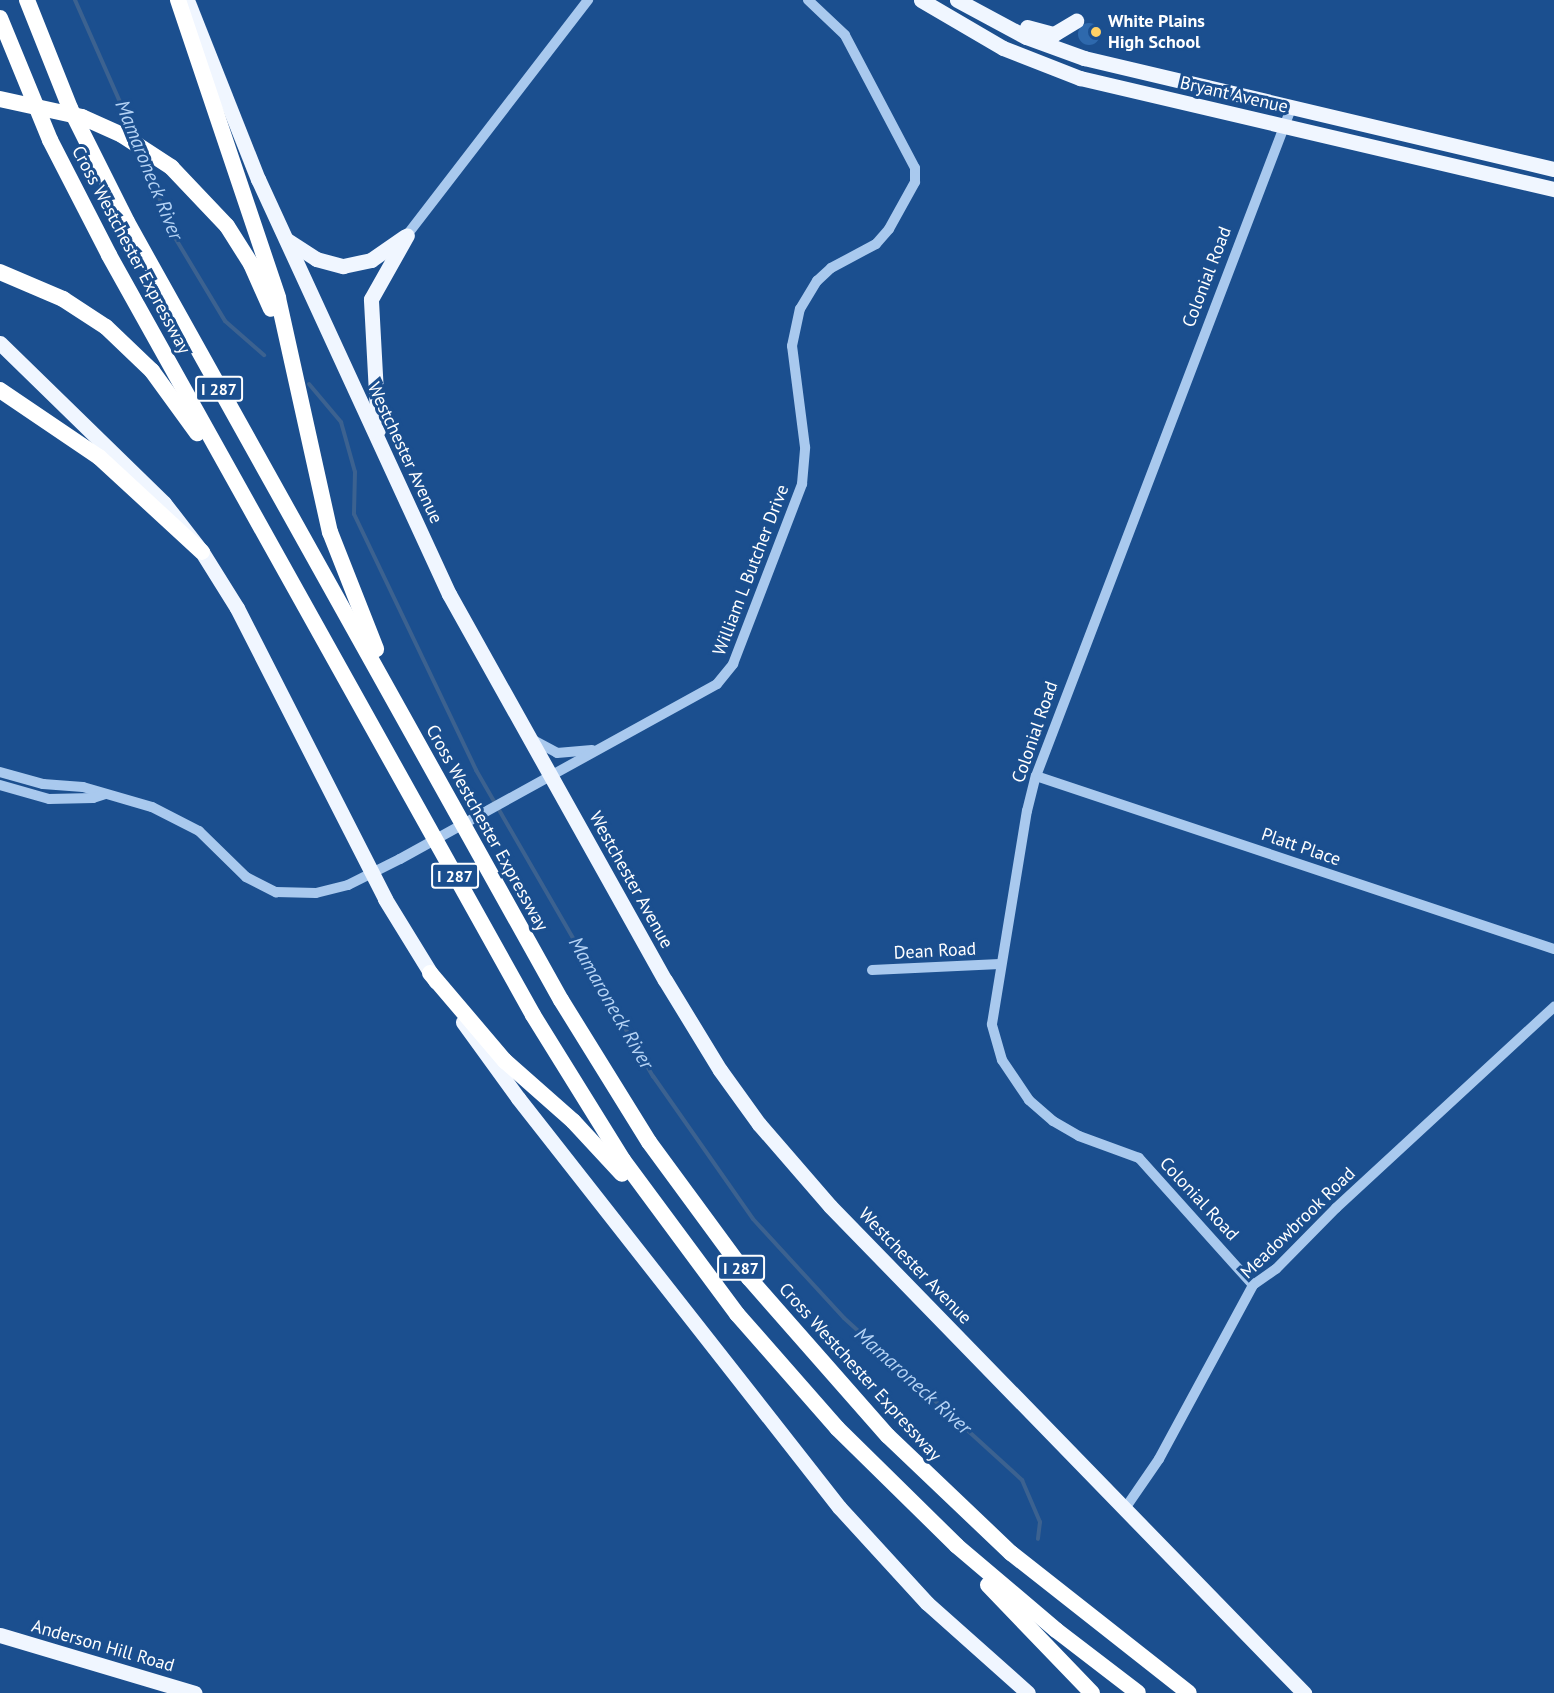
<!DOCTYPE html>
<style>
body{margin:0}
#map{position:relative;width:1554px;height:1693px;overflow:hidden;background:#1b4f8f;font-family:"PT Sans",sans-serif}
div>[style]{position:absolute}
.green>*{inset:0;background:#2e69ad}
.round{border-radius:50%}
.stream>*{height:4px;margin:-2px;padding:0 2px;transform-origin:2px;border-radius:2px;background:#3c6290}
.minor>*{height:10px;margin:-5px;padding:0 5px;transform-origin:5px;border-radius:5px;background:#a9c9ee}
.major>*{height:15px;margin:-7.5px;padding:0 7.5px;transform-origin:7.5px;border-radius:7.5px;background:#f0f6ff}
.highway>*{height:16px;margin:-8px;padding:0 8px;transform-origin:8px;border-radius:8px;background:#fff}
.dots>*{width:16px;height:16px;translate:-50% -50%;box-sizing:border-box;border:3px solid #1b4f8f;border-radius:50%}
span{translate:-50% -50%;white-space:nowrap;text-align:center;line-height:1.15;-webkit-text-stroke:6px #1b4f8f;paint-order:stroke}
.shield-label span{padding:2px 4px;background:#1b4f8f;border:2px solid;border-radius:4px;-webkit-text-stroke-width:0}
.shield-label{font-size:16px;color:#fff;font-weight:700}
.poi-label{font-size:18px;color:#fff;font-weight:700}
.left{translate:0 -50%;text-align:left}
.street-label{font-size:18px;color:#fff}
.water-label{font-size:20px;color:#b5d3f5;font-style:italic}
</style>
<div id="map">
<div class="green">
<i class="round" style="left:1078px;top:23px;width:22px;height:22px"></i>
</div>
<div class="stream">
<i style="left:75px;top:0;width:151px;rotate:66.2deg"></i>
<i style="left:143px;top:156px;width:86px;rotate:68.8deg"></i>
<i style="left:174px;top:236px;width:99px;rotate:59deg"></i>
<i style="left:225px;top:321px;width:52px;rotate:41.1deg"></i>
<i style="left:309px;top:384px;width:50px;rotate:49.9deg"></i>
<i style="left:341px;top:422px;width:52px;rotate:74.4deg"></i>
<i style="left:355px;top:472px;width:42px;rotate:91.4deg"></i>
<i style="left:354px;top:514px;width:284px;rotate:64.5deg"></i>
<i style="left:476px;top:770px;width:354px;rotate:60deg"></i>
<i style="left:653px;top:1076px;width:174px;rotate:55deg"></i>
<i style="left:753px;top:1219px;width:134px;rotate:47.4deg"></i>
<i style="left:844px;top:1318px;width:241px;rotate:42.3deg"></i>
<i style="left:1022px;top:1480px;width:46px;rotate:66.8deg"></i>
<i style="left:1040px;top:1522px;width:17px;rotate:97deg"></i>
</div>
<div class="minor">
<i style="left:407px;top:235px;width:297px;rotate:-52.4deg"></i>
<i style="left:533px;top:740px;width:27px;rotate:28deg"></i>
<i style="left:557px;top:753px;width:35px;rotate:-5deg"></i>
<i style="left:0;top:772px;width:45px;rotate:15.6deg"></i>
<i style="left:43px;top:784px;width:40px;rotate:4.3deg"></i>
<i style="left:83px;top:787px;width:72px;rotate:16.2deg"></i>
<i style="left:152px;top:807px;width:53px;rotate:27.1deg"></i>
<i style="left:199px;top:831px;width:66px;rotate:44.4deg"></i>
<i style="left:246px;top:877px;width:34px;rotate:27deg"></i>
<i style="left:276px;top:892px;width:40px;rotate:1.4deg"></i>
<i style="left:316px;top:893px;width:33px;rotate:-14deg"></i>
<i style="left:348px;top:885px;width:58px;rotate:-26.6deg"></i>
<i style="left:400px;top:859px;width:362px;rotate:-28.9deg"></i>
<i style="left:717px;top:684px;width:26px;rotate:-51deg"></i>
<i style="left:733px;top:664px;width:193px;rotate:-69deg"></i>
<i style="left:802px;top:484px;width:37px;rotate:-85deg"></i>
<i style="left:805px;top:447px;width:102px;rotate:-97.3deg"></i>
<i style="left:792px;top:346px;width:38px;rotate:-78deg"></i>
<i style="left:800px;top:309px;width:33px;rotate:-59deg"></i>
<i style="left:817px;top:281px;width:19px;rotate:-43deg"></i>
<i style="left:831px;top:268px;width:51px;rotate:-28.1deg"></i>
<i style="left:876px;top:244px;width:20px;rotate:-49deg"></i>
<i style="left:889px;top:229px;width:54px;rotate:-61deg"></i>
<i style="left:915px;top:182px;width:14px;rotate:-90deg"></i>
<i style="left:915px;top:168px;width:150px;rotate:-117.8deg"></i>
<i style="left:845px;top:35px;width:51px;rotate:-136.6deg"></i>
<i style="left:1036px;top:776px;width:546px;rotate:18.47deg"></i>
<i style="left:0;top:785px;width:51px;rotate:15.9deg"></i>
<i style="left:49px;top:799px;width:44px;rotate:-1.3deg"></i>
<i style="left:93px;top:798px;width:13px;rotate:-18deg"></i>
<i style="left:872px;top:970px;width:128px;rotate:-2.7deg"></i>
<i style="left:1253px;top:1285px;width:171px;rotate:-131.9deg"></i>
<i style="left:1139px;top:1158px;width:64px;rotate:-159.9deg"></i>
<i style="left:1079px;top:1136px;width:30px;rotate:-150deg"></i>
<i style="left:1053px;top:1121px;width:32px;rotate:-139deg"></i>
<i style="left:1029px;top:1100px;width:48px;rotate:-124deg"></i>
<i style="left:1002px;top:1060px;width:37px;rotate:-106deg"></i>
<i style="left:992px;top:1024px;width:216px;rotate:-80.7deg"></i>
<i style="left:1027px;top:811px;width:36px;rotate:-76deg"></i>
<i style="left:1036px;top:776px;width:717px;rotate:-69.09deg"></i>
<i style="left:1124px;top:1510px;width:62px;rotate:-55.5deg"></i>
<i style="left:1159px;top:1459px;width:198px;rotate:-61.6deg"></i>
<i style="left:1253px;top:1285px;width:28px;rotate:-35deg"></i>
<i style="left:1276px;top:1269px;width:86px;rotate:-45.5deg"></i>
<i style="left:1336px;top:1208px;width:297px;rotate:-42.7deg"></i>
</div>
<div class="major">
<i style="left:187px;top:0;width:193px;rotate:68.4deg"></i>
<i style="left:258px;top:179px;width:457px;rotate:65.3deg"></i>
<i style="left:449px;top:594px;width:442px;rotate:60.8deg"></i>
<i style="left:665px;top:980px;width:105px;rotate:58.6deg"></i>
<i style="left:720px;top:1070px;width:67px;rotate:54.2deg"></i>
<i style="left:759px;top:1124px;width:108px;rotate:49.1deg"></i>
<i style="left:830px;top:1206px;width:680px;rotate:45.78deg"></i>
<i style="left:921px;top:0;width:95px;rotate:30.3deg"></i>
<i style="left:1003px;top:48px;width:83px;rotate:21.3deg"></i>
<i style="left:1080px;top:78px;width:487px;rotate:13.2deg"></i>
<i style="left:957px;top:0;width:78px;rotate:28.2deg"></i>
<i style="left:1026px;top:37px;width:62px;rotate:19.9deg"></i>
<i style="left:1084px;top:58px;width:483px;rotate:13.3deg"></i>
<i style="left:1027px;top:27px;width:28px;rotate:15deg"></i>
<i style="left:1054px;top:34px;width:26px;rotate:-31deg"></i>
<i style="left:287px;top:240px;width:35px;rotate:33deg"></i>
<i style="left:316px;top:259px;width:28px;rotate:15deg"></i>
<i style="left:343px;top:266px;width:29px;rotate:-12deg"></i>
<i style="left:371px;top:260px;width:40px;rotate:-34.9deg"></i>
<i style="left:0;top:343px;width:229px;rotate:44.3deg"></i>
<i style="left:164px;top:503px;width:62px;rotate:52.2deg"></i>
<i style="left:202px;top:552px;width:66px;rotate:58deg"></i>
<i style="left:237px;top:608px;width:326px;rotate:63deg"></i>
<i style="left:385px;top:899px;width:97px;rotate:58.4deg"></i>
<i style="left:378px;top:430px;width:131px;rotate:-93.1deg"></i>
<i style="left:371px;top:299px;width:73px;rotate:-60.6deg"></i>
<i style="left:463px;top:1022px;width:94px;rotate:54.1deg"></i>
<i style="left:518px;top:1098px;width:520px;rotate:51.87deg"></i>
<i style="left:839px;top:1507px;width:130px;rotate:47.5deg"></i>
<i style="left:927px;top:1603px;width:135px;rotate:41.7deg"></i>
<i style="left:0;top:1635px;width:203px;rotate:16.6deg"></i>
</div>
<div class="highway">
<i style="left:27px;top:0;width:116px;rotate:68.3deg"></i>
<i style="left:70px;top:108px;width:127px;rotate:63.4deg"></i>
<i style="left:127px;top:222px;width:891px;rotate:60.85deg"></i>
<i style="left:561px;top:1000px;width:167px;rotate:58.2deg"></i>
<i style="left:649px;top:1142px;width:169px;rotate:53.7deg"></i>
<i style="left:749px;top:1278px;width:210px;rotate:48.7deg"></i>
<i style="left:888px;top:1436px;width:170px;rotate:43.6deg"></i>
<i style="left:1011px;top:1553px;width:226px;rotate:38.2deg"></i>
<i style="left:178px;top:0;width:314px;rotate:71.4deg"></i>
<i style="left:278px;top:298px;width:240px;rotate:77.5deg"></i>
<i style="left:330px;top:532px;width:126px;rotate:68.5deg"></i>
<i style="left:0;top:18px;width:132px;rotate:67.7deg"></i>
<i style="left:50px;top:140px;width:129px;rotate:62.8deg"></i>
<i style="left:109px;top:255px;width:870px;rotate:60.84deg"></i>
<i style="left:533px;top:1015px;width:171px;rotate:58.2deg"></i>
<i style="left:623px;top:1160px;width:192px;rotate:53.5deg"></i>
<i style="left:737px;top:1314px;width:152px;rotate:48.7deg"></i>
<i style="left:837px;top:1428px;width:168px;rotate:44.5deg"></i>
<i style="left:957px;top:1546px;width:130px;rotate:40.3deg"></i>
<i style="left:1056px;top:1630px;width:103px;rotate:37.5deg"></i>
<i style="left:0;top:99px;width:84px;rotate:12.4deg"></i>
<i style="left:82px;top:117px;width:44px;rotate:24.2deg"></i>
<i style="left:122px;top:135px;width:59px;rotate:33.1deg"></i>
<i style="left:171px;top:167px;width:81px;rotate:46.5deg"></i>
<i style="left:227px;top:226px;width:45px;rotate:57.7deg"></i>
<i style="left:251px;top:264px;width:49px;rotate:66deg"></i>
<i style="left:0;top:272px;width:69px;rotate:23.2deg"></i>
<i style="left:63px;top:299px;width:51px;rotate:33.1deg"></i>
<i style="left:106px;top:327px;width:64px;rotate:43.7deg"></i>
<i style="left:152px;top:371px;width:77px;rotate:54deg"></i>
<i style="left:0;top:390px;width:120px;rotate:34.1deg"></i>
<i style="left:99px;top:457px;width:140px;rotate:42.7deg"></i>
<i style="left:430px;top:973px;width:116px;rotate:49.6deg"></i>
<i style="left:505px;top:1061px;width:91px;rotate:41.4deg"></i>
<i style="left:573px;top:1121px;width:72px;rotate:47.2deg"></i>
<i style="left:988px;top:1585px;width:150px;rotate:46.1deg"></i>
</div>
<div class="dots">
<i style="left:1096px;top:32px;background:#ffd166"></i>
</div>
<div class="shield-label">
<span style="left:219px;top:389px">I 287</span>
<span style="left:455px;top:876px">I 287</span>
<span style="left:741px;top:1268px">I 287</span>
</div>
<div class="poi-label">
<span class="left" style="left:1108px;top:32px">White Plains<br>High School</span>
</div>
<div class="street-label">
<span style="left:1234px;top:95px;rotate:13deg">Bryant Avenue</span>
<span style="left:131px;top:250px;rotate:62deg">Cross Westchester Expressway</span>
<span style="left:1207px;top:277px;rotate:-69deg">Colonial Road</span>
<span style="left:405px;top:453px;rotate:65deg">Westchester Avenue</span>
<span style="left:751px;top:570px;rotate:-69deg">William L Butcher Drive</span>
<span style="left:1035px;top:732px;rotate:-71deg">Colonial Road</span>
<span style="left:487px;top:828px;rotate:61deg">Cross Westchester Expressway</span>
<span style="left:1301px;top:847px;rotate:19deg">Platt Place</span>
<span style="left:631px;top:880px;rotate:61deg">Westchester Avenue</span>
<span style="left:935px;top:951px;rotate:-3deg">Dean Road</span>
<span style="left:1199px;top:1199px;rotate:47deg">Colonial Road</span>
<span style="left:1298px;top:1223px;rotate:-44deg">Meadowbrook Road</span>
<span style="left:915px;top:1266px;rotate:46deg">Westchester Avenue</span>
<span style="left:860px;top:1372px;rotate:48deg">Cross Westchester Expressway</span>
<span style="left:103px;top:1646px;rotate:16deg">Anderson Hill Road</span>
</div>
<div class="water-label">
<span style="left:149px;top:170px;rotate:68deg">Mamaroneck River</span>
<span style="left:611px;top:1003px;rotate:60deg">Mamaroneck River</span>
<span style="left:913px;top:1381px;rotate:42deg">Mamaroneck River</span>
</div>
</div>
